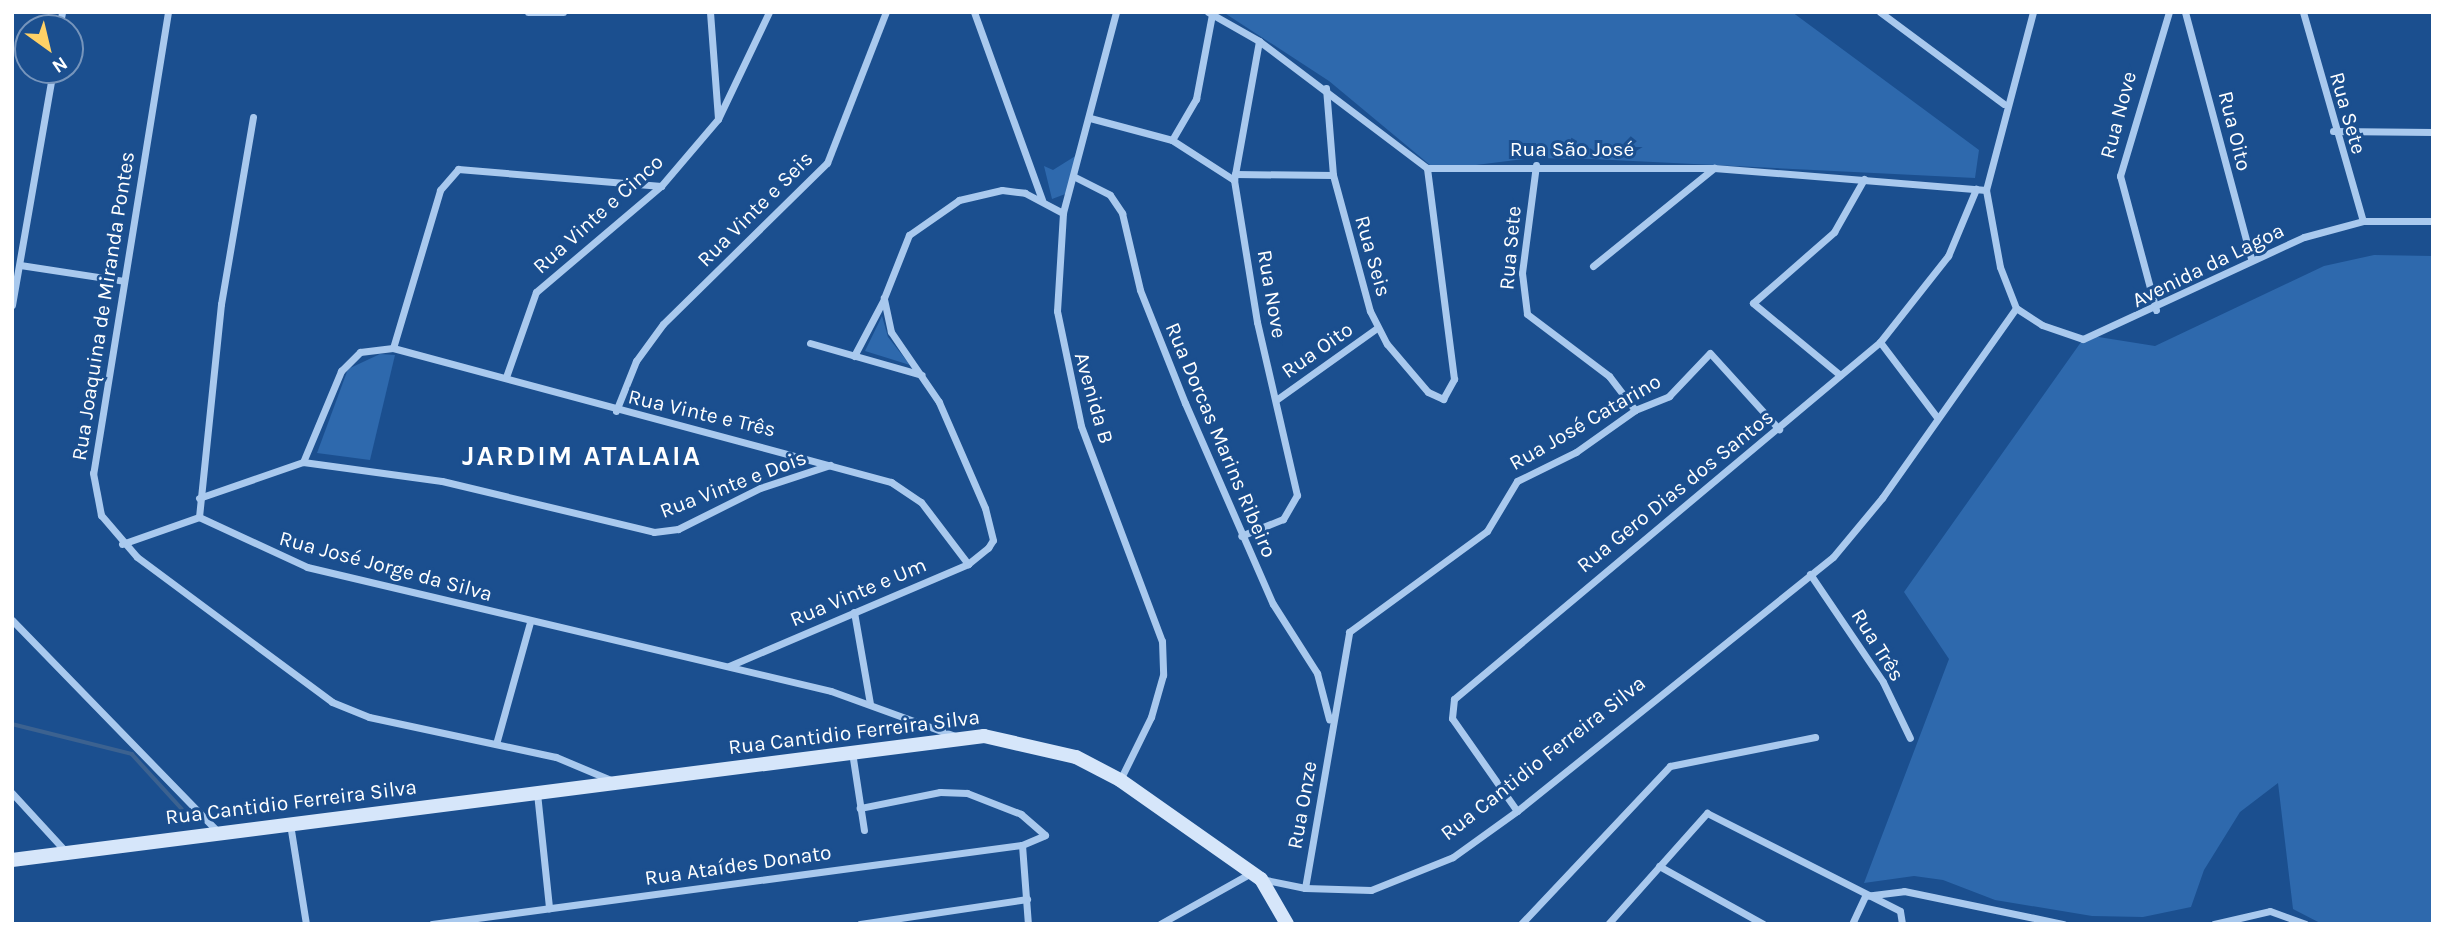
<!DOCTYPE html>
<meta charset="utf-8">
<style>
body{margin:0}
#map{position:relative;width:2445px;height:936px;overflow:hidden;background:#1b4f8f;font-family:Karla,sans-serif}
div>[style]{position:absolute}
.green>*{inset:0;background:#2e69ad}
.stream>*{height:3.5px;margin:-1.75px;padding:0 1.75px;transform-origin:1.75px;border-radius:1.75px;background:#3c6290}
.street>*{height:7px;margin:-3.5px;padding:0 3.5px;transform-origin:3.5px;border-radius:3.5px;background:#a9c9ee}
.secondary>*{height:14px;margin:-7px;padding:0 7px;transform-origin:7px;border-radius:7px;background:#d6e6fa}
span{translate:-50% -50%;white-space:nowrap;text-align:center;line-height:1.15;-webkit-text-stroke:6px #1b4f8f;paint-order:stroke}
.street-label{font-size:21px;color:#fff}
.district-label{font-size:28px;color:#fff;font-weight:700;letter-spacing:2px}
.frame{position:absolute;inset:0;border:14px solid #fff;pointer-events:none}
.north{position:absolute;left:14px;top:14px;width:70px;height:70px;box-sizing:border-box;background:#1b4f8f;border:2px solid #7695bc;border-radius:50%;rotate:146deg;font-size:19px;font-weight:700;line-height:28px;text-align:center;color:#fff}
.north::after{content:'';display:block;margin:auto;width:24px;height:32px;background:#ffd166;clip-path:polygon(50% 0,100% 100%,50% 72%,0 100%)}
</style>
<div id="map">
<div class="green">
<i style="clip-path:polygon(1223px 12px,1792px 12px,1979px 150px,1975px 178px,1592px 159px,1533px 158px,1436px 170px,1329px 81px)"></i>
<i style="clip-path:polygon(1077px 155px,1068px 193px,1052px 199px,1044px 166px,1053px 170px)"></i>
<i style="clip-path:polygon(2374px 255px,2433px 256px,2433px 924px,2322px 924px,2293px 909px,2278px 783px,2240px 812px,2204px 870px,2191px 907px,2143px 917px,2092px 916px,1995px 900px,1943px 880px,1914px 876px,1864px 883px,1949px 659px,1904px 592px,2086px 335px,2155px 346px,2324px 266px)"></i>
<i style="clip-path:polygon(882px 316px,888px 337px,910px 365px,865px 351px)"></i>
<i style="clip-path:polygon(380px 354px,395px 355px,370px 460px,317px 453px,348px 369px)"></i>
</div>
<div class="stream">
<i style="left:12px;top:724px;width:124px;rotate:14deg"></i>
<i style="left:132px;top:754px;width:74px;rotate:47.7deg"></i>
</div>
<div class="street">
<i style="left:168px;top:12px;width:467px;rotate:99.2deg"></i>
<i style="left:93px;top:473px;width:43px;rotate:79.2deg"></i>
<i style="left:101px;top:515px;width:55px;rotate:49.4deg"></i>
<i style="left:137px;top:557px;width:243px;rotate:36.6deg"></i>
<i style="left:332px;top:702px;width:40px;rotate:22deg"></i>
<i style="left:369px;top:717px;width:191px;rotate:12.1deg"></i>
<i style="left:556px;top:757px;width:62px;rotate:22.8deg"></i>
<i style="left:528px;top:12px;width:35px"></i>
<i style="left:710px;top:12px;width:107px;rotate:85.7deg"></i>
<i style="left:974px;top:12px;width:200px;rotate:70.1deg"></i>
<i style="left:1116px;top:12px;width:208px;rotate:104.8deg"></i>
<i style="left:1063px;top:213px;width:98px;rotate:93.5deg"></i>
<i style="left:1057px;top:311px;width:117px;rotate:78.2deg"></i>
<i style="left:1081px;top:426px;width:230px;rotate:69.4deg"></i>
<i style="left:1162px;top:641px;width:34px;rotate:88deg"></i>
<i style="left:1163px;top:675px;width:44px;rotate:105.9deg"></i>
<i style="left:1151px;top:717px;width:70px;rotate:116.2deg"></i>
<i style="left:1208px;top:12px;width:59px;rotate:29.6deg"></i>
<i style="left:1259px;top:41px;width:211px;rotate:37.1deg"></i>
<i style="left:1427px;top:168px;width:287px"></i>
<i style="left:1714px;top:168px;width:273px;rotate:4.6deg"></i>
<i style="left:1880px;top:12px;width:154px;rotate:36.6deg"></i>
<i style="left:2033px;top:12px;width:184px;rotate:104.8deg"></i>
<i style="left:1986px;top:190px;width:78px;rotate:79.7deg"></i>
<i style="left:2000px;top:267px;width:44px;rotate:68.7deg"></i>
<i style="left:2016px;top:308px;width:31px;rotate:33deg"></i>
<i style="left:2042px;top:325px;width:43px;rotate:18.9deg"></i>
<i style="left:2083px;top:339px;width:243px;rotate:-24.8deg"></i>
<i style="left:2304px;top:237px;width:61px;rotate:-15.2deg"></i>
<i style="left:2363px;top:221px;width:70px"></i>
<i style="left:2185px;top:12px;width:256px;rotate:75deg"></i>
<i style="left:2303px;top:12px;width:217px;rotate:74deg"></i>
<i style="left:59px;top:28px;width:16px;rotate:-79deg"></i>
<i style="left:1326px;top:88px;width:87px;rotate:85.4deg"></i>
<i style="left:1333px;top:175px;width:141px;rotate:74.8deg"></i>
<i style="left:1370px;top:311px;width:37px;rotate:63deg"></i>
<i style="left:1387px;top:344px;width:63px;rotate:49.5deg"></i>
<i style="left:1428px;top:392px;width:17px;rotate:25deg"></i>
<i style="left:1443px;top:399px;width:23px;rotate:-61deg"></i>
<i style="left:1454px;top:379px;width:213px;rotate:-97.3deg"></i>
<i style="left:253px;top:117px;width:190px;rotate:99.7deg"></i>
<i style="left:221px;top:304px;width:214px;rotate:95.9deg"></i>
<i style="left:199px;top:517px;width:119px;rotate:24.8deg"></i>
<i style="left:307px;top:567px;width:538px;rotate:13.31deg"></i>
<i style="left:831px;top:691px;width:132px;rotate:19.9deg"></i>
<i style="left:1090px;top:118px;width:85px;rotate:15deg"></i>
<i style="left:1172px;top:140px;width:74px;rotate:32.8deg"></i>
<i style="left:1234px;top:180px;width:144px;rotate:80.8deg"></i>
<i style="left:1257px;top:322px;width:178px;rotate:77deg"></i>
<i style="left:1297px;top:495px;width:28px;rotate:120deg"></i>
<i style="left:1283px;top:519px;width:45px;rotate:158deg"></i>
<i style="left:2333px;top:131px;width:100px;rotate:0.6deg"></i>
<i style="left:1172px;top:140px;width:48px;rotate:-59.7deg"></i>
<i style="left:1196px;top:99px;width:86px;rotate:-79.3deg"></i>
<i style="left:1536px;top:165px;width:109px;rotate:97.4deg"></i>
<i style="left:1522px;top:273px;width:41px;rotate:83deg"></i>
<i style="left:1527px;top:314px;width:103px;rotate:37.1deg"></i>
<i style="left:1609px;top:376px;width:43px;rotate:52.6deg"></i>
<i style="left:1235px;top:174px;width:98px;rotate:0.6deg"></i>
<i style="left:1075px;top:177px;width:39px;rotate:27deg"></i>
<i style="left:1110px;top:195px;width:22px;rotate:56deg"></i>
<i style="left:1122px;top:213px;width:79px;rotate:76.8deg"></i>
<i style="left:1140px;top:290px;width:122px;rotate:68.3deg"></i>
<i style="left:1185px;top:403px;width:219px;rotate:66.4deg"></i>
<i style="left:1273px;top:604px;width:82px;rotate:57.5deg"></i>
<i style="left:1317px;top:673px;width:48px;rotate:75.4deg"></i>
<i style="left:1234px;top:180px;width:141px;rotate:-79.8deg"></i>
<i style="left:20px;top:265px;width:105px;rotate:8.7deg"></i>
<i style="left:1593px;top:266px;width:156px;rotate:-39deg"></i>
<i style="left:12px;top:305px;width:239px;rotate:-80.1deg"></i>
<i style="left:2156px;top:310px;width:139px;rotate:-105deg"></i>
<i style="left:2120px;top:176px;width:171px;rotate:-73.4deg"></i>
<i style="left:1880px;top:342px;width:93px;rotate:52.9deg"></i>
<i style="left:810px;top:343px;width:116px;rotate:15.9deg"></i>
<i style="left:393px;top:348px;width:165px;rotate:-73.4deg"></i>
<i style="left:440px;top:190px;width:28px;rotate:-49deg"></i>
<i style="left:458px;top:169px;width:204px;rotate:4.8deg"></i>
<i style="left:854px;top:356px;width:64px;rotate:-62.2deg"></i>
<i style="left:1840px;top:375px;width:113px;rotate:-140.4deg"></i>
<i style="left:1753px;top:303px;width:108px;rotate:-41.2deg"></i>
<i style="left:1834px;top:232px;width:61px;rotate:-60.5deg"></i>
<i style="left:506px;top:377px;width:90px;rotate:-70.6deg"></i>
<i style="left:536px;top:292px;width:164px;rotate:-40.3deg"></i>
<i style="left:661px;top:186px;width:88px;rotate:-49.6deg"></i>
<i style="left:718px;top:119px;width:119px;rotate:-64.5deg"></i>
<i style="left:1276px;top:400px;width:124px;rotate:-35.5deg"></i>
<i style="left:616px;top:411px;width:54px;rotate:-68.2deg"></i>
<i style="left:636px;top:361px;width:46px;rotate:-53.9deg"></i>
<i style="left:663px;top:324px;width:230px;rotate:-44.5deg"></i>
<i style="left:827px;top:163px;width:162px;rotate:-68.7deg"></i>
<i style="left:303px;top:462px;width:99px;rotate:-67.3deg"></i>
<i style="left:341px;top:371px;width:27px;rotate:-45deg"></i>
<i style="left:360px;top:352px;width:33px;rotate:-7deg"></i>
<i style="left:393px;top:348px;width:516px;rotate:15.06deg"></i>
<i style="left:891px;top:482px;width:36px;rotate:34deg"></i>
<i style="left:921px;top:502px;width:78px;rotate:52.8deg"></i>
<i style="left:199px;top:498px;width:110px;rotate:-19.1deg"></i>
<i style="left:303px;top:462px;width:140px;rotate:7.8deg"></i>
<i style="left:442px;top:481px;width:218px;rotate:13.5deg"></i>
<i style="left:654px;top:532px;width:24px;rotate:-7deg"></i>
<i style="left:678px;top:529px;width:92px;rotate:-26.6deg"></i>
<i style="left:760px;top:488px;width:74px;rotate:-18.2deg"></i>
<i style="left:122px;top:544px;width:82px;rotate:-19.3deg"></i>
<i style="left:1810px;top:574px;width:130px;rotate:55.9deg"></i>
<i style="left:1883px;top:682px;width:62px;rotate:64.3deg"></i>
<i style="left:854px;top:612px;width:93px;rotate:80.1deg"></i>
<i style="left:12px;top:620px;width:296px;rotate:45.8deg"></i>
<i style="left:729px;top:666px;width:260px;rotate:-23.1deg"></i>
<i style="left:968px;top:564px;width:26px;rotate:-39deg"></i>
<i style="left:988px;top:548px;width:9px;rotate:-58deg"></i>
<i style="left:993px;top:540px;width:33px;rotate:-104deg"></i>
<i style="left:985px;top:508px;width:116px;rotate:-113.5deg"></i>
<i style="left:939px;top:402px;width:85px;rotate:-124.4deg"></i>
<i style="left:891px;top:332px;width:35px;rotate:-102deg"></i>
<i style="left:884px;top:298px;width:68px;rotate:-68.4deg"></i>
<i style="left:909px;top:235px;width:61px;rotate:-35deg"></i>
<i style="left:959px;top:200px;width:44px;rotate:-13.1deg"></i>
<i style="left:1002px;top:190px;width:23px;rotate:7deg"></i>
<i style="left:1025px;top:193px;width:43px;rotate:27.8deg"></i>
<i style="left:496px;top:744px;width:127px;rotate:-74.4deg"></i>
<i style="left:852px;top:752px;width:79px;rotate:81.3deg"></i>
<i style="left:12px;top:793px;width:80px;rotate:47.5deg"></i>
<i style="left:537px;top:793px;width:116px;rotate:84deg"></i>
<i style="left:1517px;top:811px;width:113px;rotate:-125deg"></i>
<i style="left:1452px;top:718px;width:19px;rotate:-84deg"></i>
<i style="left:1454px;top:699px;width:556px;rotate:-39.96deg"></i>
<i style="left:1880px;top:342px;width:110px;rotate:-51.7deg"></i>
<i style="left:1948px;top:256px;width:73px;rotate:-67.3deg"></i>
<i style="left:290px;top:824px;width:101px;rotate:80.9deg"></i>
<i style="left:1022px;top:845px;width:79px;rotate:85.7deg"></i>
<i style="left:1659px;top:866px;width:119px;rotate:29.1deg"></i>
<i style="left:1261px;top:879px;width:45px;rotate:11.6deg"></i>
<i style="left:1305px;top:888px;width:66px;rotate:1.7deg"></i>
<i style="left:1371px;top:890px;width:88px;rotate:-21.9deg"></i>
<i style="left:1453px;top:857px;width:79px;rotate:-35.7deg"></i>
<i style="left:1517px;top:811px;width:405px;rotate:-38.8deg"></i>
<i style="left:1833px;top:557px;width:77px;rotate:-50.3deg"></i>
<i style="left:1882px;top:498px;width:232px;rotate:-54.8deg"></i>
<i style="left:1305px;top:888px;width:260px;rotate:-80.2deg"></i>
<i style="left:1349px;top:632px;width:171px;rotate:-36.2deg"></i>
<i style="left:1487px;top:531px;width:58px;rotate:-59deg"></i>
<i style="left:1517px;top:481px;width:66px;rotate:-26.2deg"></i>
<i style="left:1576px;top:452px;width:72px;rotate:-35.4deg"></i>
<i style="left:1635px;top:410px;width:37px;rotate:-22deg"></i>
<i style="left:1669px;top:396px;width:59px;rotate:-46.4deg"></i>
<i style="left:1710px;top:353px;width:103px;rotate:47.8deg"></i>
<i style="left:1865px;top:896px;width:39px;rotate:-7deg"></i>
<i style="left:1904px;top:891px;width:163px;rotate:11.7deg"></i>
<i style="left:432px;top:924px;width:595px;rotate:-7.63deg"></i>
<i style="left:1022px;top:845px;width:25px;rotate:-23deg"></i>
<i style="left:1045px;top:835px;width:32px;rotate:-139deg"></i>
<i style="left:1021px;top:814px;width:58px;rotate:-158.7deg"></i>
<i style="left:967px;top:793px;width:27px;rotate:-178deg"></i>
<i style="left:940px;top:792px;width:82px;rotate:168.7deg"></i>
<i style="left:860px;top:924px;width:169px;rotate:-8.5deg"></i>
<i style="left:1160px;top:924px;width:104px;rotate:-29.3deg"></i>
<i style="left:1521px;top:924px;width:217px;rotate:-46.7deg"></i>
<i style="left:1670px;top:766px;width:148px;rotate:-11.3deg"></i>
<i style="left:1608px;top:924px;width:149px;rotate:-48.3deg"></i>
<i style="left:1707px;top:813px;width:216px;rotate:26.9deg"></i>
<i style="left:1900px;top:911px;width:13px;rotate:81deg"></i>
<i style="left:1852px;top:924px;width:31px;rotate:-65deg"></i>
<i style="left:2214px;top:924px;width:57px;rotate:-13.1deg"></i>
<i style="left:2270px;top:911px;width:38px;rotate:20deg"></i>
</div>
<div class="secondary">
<i style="left:12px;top:860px;width:980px;rotate:-7.27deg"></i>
<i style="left:984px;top:736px;width:94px;rotate:12.9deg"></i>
<i style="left:1076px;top:757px;width:50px;rotate:27.6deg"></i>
<i style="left:1120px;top:780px;width:172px;rotate:35.1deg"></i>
<i style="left:1261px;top:879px;width:52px;rotate:60deg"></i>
</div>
<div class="street-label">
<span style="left:2348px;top:113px;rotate:74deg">Rua Sete</span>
<span style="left:2118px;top:115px;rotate:-75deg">Rua Nove</span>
<span style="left:2235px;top:131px;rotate:76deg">Rua Oito</span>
<span style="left:1572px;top:149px">Rua São José</span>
<span style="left:755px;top:209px;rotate:-45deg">Rua Vinte e Seis</span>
<span style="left:598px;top:214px;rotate:-42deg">Rua Vinte e Cinco</span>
<span style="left:1510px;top:248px;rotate:-85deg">Rua Sete</span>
<span style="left:1373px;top:256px;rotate:74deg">Rua Seis</span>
<span style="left:2208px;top:265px;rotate:-26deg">Avenida da Lagoa</span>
<span style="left:1272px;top:294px;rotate:80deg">Rua Nove</span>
<span style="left:103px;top:306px;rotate:-81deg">Rua Joaquina de Miranda Pontes</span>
<span style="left:1317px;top:350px;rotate:-35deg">Rua Oito</span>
<span style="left:1094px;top:398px;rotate:74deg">Avenida B</span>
<span style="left:702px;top:413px;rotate:13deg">Rua Vinte e Três</span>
<span style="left:1585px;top:422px;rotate:-30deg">Rua José Catarino</span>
<span style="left:1221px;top:440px;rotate:67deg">Rua Dorcas Marins Ribeiro</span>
<span style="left:733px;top:484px;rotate:-21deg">Rua Vinte e Dois</span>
<span style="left:1675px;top:491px;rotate:-39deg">Rua Gero Dias dos Santos</span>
<span style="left:386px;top:566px;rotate:15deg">Rua José Jorge da Silva</span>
<span style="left:858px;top:592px;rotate:-23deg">Rua Vinte e Um</span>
<span style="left:1878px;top:645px;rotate:58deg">Rua Três</span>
<span style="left:854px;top:732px;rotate:-7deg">Rua Cantidio Ferreira Silva</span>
<span style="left:1543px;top:758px;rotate:-38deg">Rua Cantidio Ferreira Silva</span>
<span style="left:291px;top:802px;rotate:-7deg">Rua Cantidio Ferreira Silva</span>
<span style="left:1302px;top:805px;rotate:-80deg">Rua Onze</span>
<span style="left:738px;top:865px;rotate:-8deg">Rua Ataídes Donato</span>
</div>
<div class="district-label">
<span style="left:582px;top:456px">JARDIM ATALAIA</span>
</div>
<div class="frame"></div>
<div class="north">N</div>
</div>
